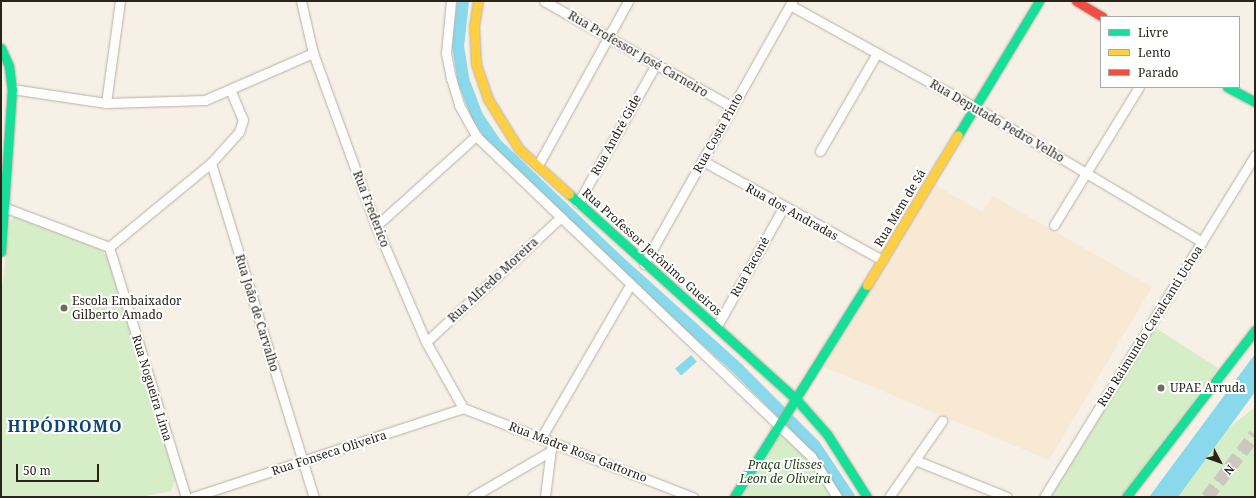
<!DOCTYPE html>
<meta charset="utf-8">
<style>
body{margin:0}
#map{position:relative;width:1256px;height:498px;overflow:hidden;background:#f7f0e6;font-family:"Noto Serif",serif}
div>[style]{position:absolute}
.built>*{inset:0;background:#f8e9d4}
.green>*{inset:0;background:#d6eec7}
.water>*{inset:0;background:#8ad8eb;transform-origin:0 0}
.canal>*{height:12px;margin:-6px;padding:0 6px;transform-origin:6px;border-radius:6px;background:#8ad8eb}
.secondary-tunnel>*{height:13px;margin-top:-6.5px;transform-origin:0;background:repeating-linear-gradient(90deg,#cec7bd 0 13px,transparent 0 19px)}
.roads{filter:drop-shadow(0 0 1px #b6b0a7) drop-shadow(0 0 1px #b6b0a7)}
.street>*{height:9px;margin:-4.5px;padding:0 4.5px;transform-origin:4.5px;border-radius:4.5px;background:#fefdfb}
.fast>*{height:9px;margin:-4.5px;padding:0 4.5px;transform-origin:4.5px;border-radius:4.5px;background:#16e098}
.slow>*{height:9px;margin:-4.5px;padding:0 4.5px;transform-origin:4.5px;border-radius:4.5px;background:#ffcf43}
.jam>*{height:9px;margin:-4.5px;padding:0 4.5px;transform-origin:4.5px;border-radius:4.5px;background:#f24e42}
.dots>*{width:11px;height:11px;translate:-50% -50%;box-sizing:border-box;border:2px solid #fff;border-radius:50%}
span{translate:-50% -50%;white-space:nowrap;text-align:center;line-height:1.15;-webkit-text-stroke:4px #fff;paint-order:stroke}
.street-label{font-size:12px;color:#29231a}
.poi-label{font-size:12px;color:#29231a}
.left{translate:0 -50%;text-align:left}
.park-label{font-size:12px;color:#1f4315;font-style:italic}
.district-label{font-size:16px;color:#0f4476;font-weight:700;letter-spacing:1px}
.frame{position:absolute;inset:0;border:2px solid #29231a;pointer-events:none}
.legend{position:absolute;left:1100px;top:16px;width:140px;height:72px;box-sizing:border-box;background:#fff;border:1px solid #a9a7a3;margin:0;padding:5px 7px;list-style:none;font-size:12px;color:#29231a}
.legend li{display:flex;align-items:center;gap:8px;height:20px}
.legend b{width:20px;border:1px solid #a9a7a3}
.north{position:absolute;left:1200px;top:442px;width:40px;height:40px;-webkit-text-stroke:3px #fff;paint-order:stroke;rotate:131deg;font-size:11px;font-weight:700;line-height:16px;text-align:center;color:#29231a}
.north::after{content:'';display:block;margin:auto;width:14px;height:18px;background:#29231a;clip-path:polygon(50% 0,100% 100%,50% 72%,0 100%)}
.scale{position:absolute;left:16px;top:464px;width:83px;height:18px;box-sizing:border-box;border:2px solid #29231a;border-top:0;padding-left:5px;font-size:12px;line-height:14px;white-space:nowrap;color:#29231a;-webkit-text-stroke:3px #fff;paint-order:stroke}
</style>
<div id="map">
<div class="built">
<i style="clip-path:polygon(934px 184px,982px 212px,993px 196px,1152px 287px,1049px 460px,824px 367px)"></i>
</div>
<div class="green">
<i style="clip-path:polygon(13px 217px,23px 217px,103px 251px,108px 258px,177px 476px,171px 491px,142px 497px,1px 496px,1px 295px,10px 222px)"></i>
<i style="clip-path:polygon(1153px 326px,1218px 368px,1120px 497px,1051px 497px)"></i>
<i style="clip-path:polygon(1255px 407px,1255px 497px,1171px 497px,1215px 439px)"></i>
<i style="clip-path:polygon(782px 434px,805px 454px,831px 497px,741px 497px,776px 439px)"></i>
</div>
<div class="water">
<i style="clip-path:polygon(1255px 354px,1255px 392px,1178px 497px,1149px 497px)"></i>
<i style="left:691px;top:355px;width:9px;height:21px;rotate:49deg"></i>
</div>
<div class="canal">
<i style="left:463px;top:1px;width:45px;rotate:96.3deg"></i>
<i style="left:458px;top:46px;width:36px;rotate:81deg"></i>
<i style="left:464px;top:82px;width:36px;rotate:69deg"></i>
<i style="left:477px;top:116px;width:34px;rotate:56deg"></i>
<i style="left:496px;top:144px;width:166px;rotate:43.8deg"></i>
<i style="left:616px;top:259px;width:164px;rotate:42deg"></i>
<i style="left:738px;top:369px;width:109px;rotate:45deg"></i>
<i style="left:815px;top:446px;width:61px;rotate:56.3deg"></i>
</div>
<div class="secondary-tunnel">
<i style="left:1207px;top:497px;width:79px;rotate:-52.7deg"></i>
</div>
<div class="roads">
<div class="street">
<i style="left:301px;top:1px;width:53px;rotate:77deg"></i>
<i style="left:313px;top:53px;width:184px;rotate:70deg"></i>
<i style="left:376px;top:226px;width:126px;rotate:66.7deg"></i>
<i style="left:426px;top:342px;width:76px;rotate:60.7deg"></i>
<i style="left:451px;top:1px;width:52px;rotate:95.5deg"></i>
<i style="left:446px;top:53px;width:25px;rotate:79deg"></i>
<i style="left:451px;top:78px;width:28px;rotate:73deg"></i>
<i style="left:459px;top:105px;width:35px;rotate:61deg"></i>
<i style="left:476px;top:136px;width:463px;rotate:43.7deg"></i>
<i style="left:811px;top:456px;width:49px;rotate:57.6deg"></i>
<i style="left:544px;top:1px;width:216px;rotate:29.4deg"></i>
<i style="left:790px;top:5px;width:211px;rotate:28.9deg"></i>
<i style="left:975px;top:107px;width:264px;rotate:30.7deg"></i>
<i style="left:12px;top:89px;width:95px;rotate:8.5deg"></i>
<i style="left:106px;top:103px;width:99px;rotate:-1.7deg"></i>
<i style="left:205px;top:100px;width:118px;rotate:-23.5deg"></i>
<i style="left:106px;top:103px;width:103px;rotate:-82.2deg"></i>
<i style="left:820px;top:151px;width:113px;rotate:-59.8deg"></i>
<i style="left:703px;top:161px;width:205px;rotate:28.9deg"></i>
<i style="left:211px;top:163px;width:350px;rotate:72.9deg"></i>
<i style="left:538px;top:165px;width:187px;rotate:-61.2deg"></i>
<i style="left:578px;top:203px;width:157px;rotate:-60.7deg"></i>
<i style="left:6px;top:208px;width:110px;rotate:20.7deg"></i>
<i style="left:1054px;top:225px;width:162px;rotate:-58.4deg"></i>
<i style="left:376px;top:226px;width:135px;rotate:-42deg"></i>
<i style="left:109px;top:247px;width:262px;rotate:72.9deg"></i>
<i style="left:109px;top:247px;width:132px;rotate:-39.5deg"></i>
<i style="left:211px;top:163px;width:42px;rotate:-47.9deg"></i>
<i style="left:239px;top:132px;width:13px;rotate:-72deg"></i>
<i style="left:243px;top:120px;width:33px;rotate:-113deg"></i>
<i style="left:644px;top:264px;width:302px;rotate:-60.6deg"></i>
<i style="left:717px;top:326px;width:135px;rotate:-60.8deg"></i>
<i style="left:426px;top:342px;width:183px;rotate:-42.8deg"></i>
<i style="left:463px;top:408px;width:247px;rotate:21.2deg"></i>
<i style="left:541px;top:438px;width:177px;rotate:-59.8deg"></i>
<i style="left:915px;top:460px;width:99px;rotate:21.9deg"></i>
<i style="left:193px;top:497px;width:284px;rotate:-18.2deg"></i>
<i style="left:472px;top:497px;width:91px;rotate:-30.2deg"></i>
<i style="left:545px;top:497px;width:49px;rotate:-83deg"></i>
<i style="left:889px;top:497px;width:93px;rotate:-55.1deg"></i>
<i style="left:1044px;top:497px;width:402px;rotate:-58.3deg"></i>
</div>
<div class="fast">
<i style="left:1px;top:48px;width:20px;rotate:66deg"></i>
<i style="left:9px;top:66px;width:23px;rotate:83deg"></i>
<i style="left:12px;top:89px;width:163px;rotate:93.9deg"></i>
<i style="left:1227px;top:87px;width:32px;rotate:28deg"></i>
<i style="left:958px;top:135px;width:157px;rotate:-58.8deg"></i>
<i style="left:569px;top:194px;width:306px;rotate:42.1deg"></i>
<i style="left:796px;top:399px;width:47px;rotate:48.5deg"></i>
<i style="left:827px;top:434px;width:75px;rotate:57.6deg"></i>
<i style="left:734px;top:497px;width:250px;rotate:-57.9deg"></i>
<i style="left:1126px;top:497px;width:211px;rotate:-52.3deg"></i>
</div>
<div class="slow">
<i style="left:478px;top:1px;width:25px;rotate:99deg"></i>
<i style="left:474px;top:26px;width:38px;rotate:87deg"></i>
<i style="left:476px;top:64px;width:37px;rotate:71deg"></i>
<i style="left:488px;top:99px;width:59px;rotate:58.2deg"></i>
<i style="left:519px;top:149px;width:67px;rotate:42deg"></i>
<i style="left:867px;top:285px;width:175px;rotate:-58.8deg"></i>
</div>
<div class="jam">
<i style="left:1076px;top:1px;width:31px;rotate:31deg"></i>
</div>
</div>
<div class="dots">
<i style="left:64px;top:308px;background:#716b61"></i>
<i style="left:1161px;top:388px;background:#716b61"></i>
</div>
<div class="street-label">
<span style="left:638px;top:54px;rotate:30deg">Rua Professor José Carneiro</span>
<span style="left:997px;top:121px;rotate:30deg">Rua Deputado Pedro Velho</span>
<span style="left:718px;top:133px;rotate:-61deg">Rua Costa Pinto</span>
<span style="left:616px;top:135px;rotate:-61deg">Rua André Gide</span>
<span style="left:900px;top:208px;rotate:-59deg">Rua Mem de Sá</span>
<span style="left:371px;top:209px;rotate:69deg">Rua Frederico</span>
<span style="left:792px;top:212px;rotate:29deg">Rua dos Andradas</span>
<span style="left:652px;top:252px;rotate:42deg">Rua Professor Jerônimo Gueiros</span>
<span style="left:750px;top:267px;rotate:-61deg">Rua Paconé</span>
<span style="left:493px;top:280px;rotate:-43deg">Rua Alfredo Moreira</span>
<span style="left:257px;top:313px;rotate:73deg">Rua João de Carvalho</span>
<span style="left:1150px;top:326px;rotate:-58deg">Rua Raimundo Cavalcanti Uchoa</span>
<span style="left:152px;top:388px;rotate:73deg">Rua Nogueira Lima</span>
<span style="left:578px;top:452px;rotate:21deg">Rua Madre Rosa Gattorno</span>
<span style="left:329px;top:453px;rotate:-18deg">Rua Fonseca Oliveira</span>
</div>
<div class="poi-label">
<span class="left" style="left:72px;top:308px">Escola Embaixador<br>Gilberto Amado</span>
<span class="left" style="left:1170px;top:388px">UPAE Arruda</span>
</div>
<div class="park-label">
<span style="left:785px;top:472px">Praça Ulisses<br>Leon de Oliveira</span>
</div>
<div class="district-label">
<span style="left:65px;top:426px">HIPÓDROMO</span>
</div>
<div class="frame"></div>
<ul class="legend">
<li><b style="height:5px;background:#16e098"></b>Livre</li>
<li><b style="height:5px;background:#ffcf43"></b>Lento</li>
<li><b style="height:5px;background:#f24e42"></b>Parado</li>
</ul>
<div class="north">N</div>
<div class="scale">50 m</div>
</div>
